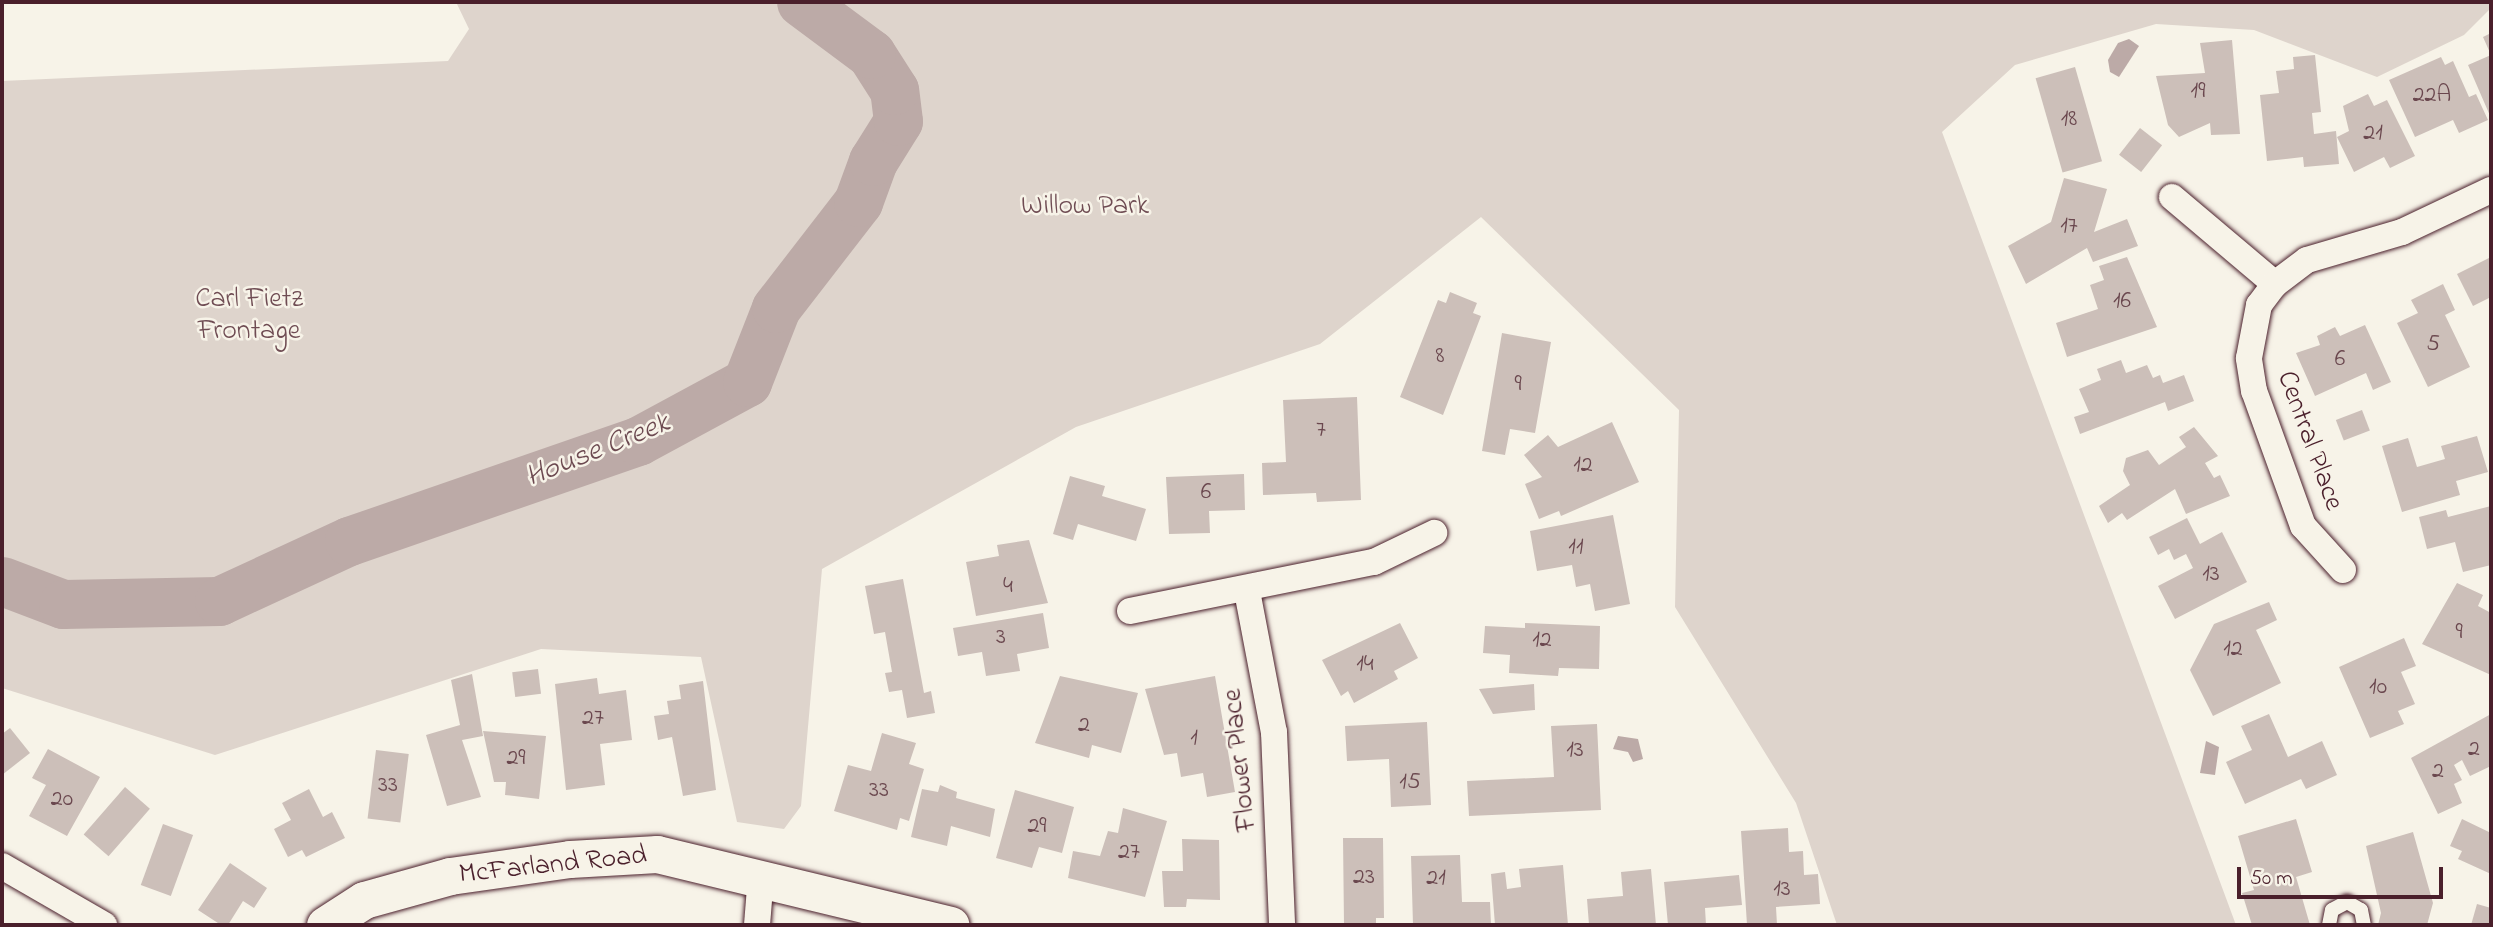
<!DOCTYPE html>
<style>
body{margin:0}
#map{position:relative;width:2493px;height:927px;overflow:hidden;background:#f7f3e8;font-family:"Indie Flower",sans-serif}
div>[style]{position:absolute}
.green>*{inset:0;background:#ded4cc}
.water>*{inset:0;background:#bcaaa7}
.river>*{height:49px;margin:-24.5px;padding:0 24.5px;transform-origin:24.5px;border-radius:24.5px;background:#bcaaa7}
.building>*{inset:0;background:#ccbfb9;transform-origin:0 0}
.roads{filter:drop-shadow(0 0 2px #4a1f2b) drop-shadow(0 0 2px #4a1f2b)}
.lane>*{height:14px;margin:-7px;padding:0 7px;transform-origin:7px;border-radius:7px;background:#f7f3e8}
.street>*{height:26px;margin:-13px;padding:0 13px;transform-origin:13px;border-radius:13px;background:#f7f3e8}
.secondary>*{height:37px;margin:-18.5px;padding:0 18.5px;transform-origin:18.5px;border-radius:18.5px;background:#f7f3e8}
span{translate:-50% -50%;white-space:nowrap;text-align:center;line-height:1.15;-webkit-text-stroke:5px #f7f3e8;paint-order:stroke}
.number-label{font-size:24px;color:#6a474e}
.number-label span{-webkit-text-stroke-width:0}
.park-label{font-size:28px;color:#6f4c53}
.street-label{font-size:28px;color:#4a1f2b}
.water-label{font-size:30px;color:#6c4950;font-style:italic}
.frame{position:absolute;inset:0;border:4px solid #4a1f2b;pointer-events:none}
.scale{position:absolute;left:2237px;top:867px;width:206px;height:32px;box-sizing:border-box;border:4px solid #4a1f2b;border-top:0;padding-left:9px;font-size:21px;line-height:24px;white-space:nowrap;color:#4a1f2b;-webkit-text-stroke:5px #f7f3e8;paint-order:stroke}
</style>
<div id="map">
<div class="green">
<i style="clip-path:polygon(456px 2px,2491px 2px,2491px 8px,2464px 35px,2377px 77px,2254px 30px,2156px 24px,2015px 65px,1942px 132px,2236px 925px,1837px 925px,1796px 803px,1675px 607px,1679px 410px,1481px 217px,1320px 344px,1076px 427px,822px 569px,801px 806px,784px 829px,737px 822px,701px 657px,541px 649px,215px 755px,2px 688px,2px 81px,448px 61px,469px 29px)"></i>
</div>
<div class="water">
<i style="clip-path:polygon(2129px 39px,2139px 46px,2119px 77px,2110px 72px,2108px 60px,2118px 43px)"></i>
<i style="clip-path:polygon(1618px 736px,1638px 739px,1643px 759px,1633px 762px,1628px 752px,1613px 749px)"></i>
<i style="clip-path:polygon(2206px 741px,2219px 747px,2215px 775px,2200px 773px)"></i>
</div>
<div class="river">
<i style="left:2px;top:581px;width:65px;rotate:20.7deg"></i>
<i style="left:63px;top:604px;width:156px;rotate:-1.1deg"></i>
<i style="left:219px;top:601px;width:143px;rotate:-24.8deg"></i>
<i style="left:349px;top:541px;width:306px;rotate:-19.1deg"></i>
<i style="left:638px;top:441px;width:124px;rotate:-28.4deg"></i>
<i style="left:747px;top:382px;width:79px;rotate:-68.6deg"></i>
<i style="left:776px;top:308px;width:134px;rotate:-52.3deg"></i>
<i style="left:858px;top:202px;width:44px;rotate:-69.9deg"></i>
<i style="left:873px;top:161px;width:47px;rotate:-58deg"></i>
<i style="left:898px;top:121px;width:31px;rotate:-97deg"></i>
<i style="left:894px;top:90px;width:43px;rotate:-122.6deg"></i>
<i style="left:871px;top:54px;width:87px;rotate:-143.4deg"></i>
</div>
<div class="building">
<i style="clip-path:polygon(2491px 33px,2491px 118px,2468px 65px,2491px 55px,2483px 37px)"></i>
<i style="clip-path:polygon(2232px 40px,2240px 134px,2211px 135px,2210px 123px,2179px 137px,2168px 125px,2156px 76px,2205px 73px,2200px 43px)"></i>
<i style="clip-path:polygon(2315px 55px,2321px 112px,2312px 113px,2314px 134px,2336px 131px,2339px 164px,2304px 167px,2303px 157px,2267px 161px,2260px 95px,2279px 93px,2276px 71px,2294px 69px,2293px 57px)"></i>
<i style="clip-path:polygon(2441px 57px,2445px 65px,2453px 61px,2469px 97px,2476px 94px,2488px 120px,2459px 133px,2453px 120px,2415px 137px,2389px 80px)"></i>
<i style="left:2075px;top:67px;width:98px;height:41px;rotate:74deg"></i>
<i style="clip-path:polygon(2368px 94px,2374px 106px,2387px 100px,2415px 156px,2390px 168px,2384px 157px,2354px 172px,2337px 137px,2349px 131px,2343px 106px)"></i>
<i style="left:2140px;top:128px;width:28px;height:34px;rotate:38deg"></i>
<i style="clip-path:polygon(2064px 178px,2107px 189px,2094px 232px,2127px 219px,2138px 246px,2093px 262px,2087px 248px,2026px 284px,2008px 246px,2051px 222px)"></i>
<i style="clip-path:polygon(2127px 257px,2157px 327px,2067px 357px,2056px 323px,2098px 309px,2090px 285px,2104px 280px,2099px 266px)"></i>
<i style="clip-path:polygon(2491px 257px,2491px 297px,2473px 306px,2457px 274px)"></i>
<i style="clip-path:polygon(2443px 284px,2455px 310px,2445px 315px,2470px 367px,2428px 387px,2397px 323px,2418px 313px,2411px 300px)"></i>
<i style="clip-path:polygon(1450px 292px,1477px 303px,1473px 313px,1481px 316px,1443px 415px,1400px 397px,1438px 300px,1446px 303px)"></i>
<i style="clip-path:polygon(2365px 325px,2391px 382px,2373px 390px,2366px 373px,2315px 396px,2296px 353px,2320px 345px,2317px 336px,2335px 327px,2340px 336px)"></i>
<i style="clip-path:polygon(1502px 333px,1551px 342px,1535px 433px,1510px 429px,1505px 455px,1482px 451px)"></i>
<i style="clip-path:polygon(2121px 360px,2126px 373px,2147px 365px,2153px 378px,2160px 375px,2163px 383px,2184px 375px,2194px 401px,2168px 411px,2165px 402px,2080px 434px,2074px 417px,2089px 412px,2079px 389px,2101px 380px,2097px 369px)"></i>
<i style="clip-path:polygon(1357px 397px,1361px 500px,1317px 502px,1316px 493px,1263px 495px,1262px 463px,1286px 462px,1283px 400px)"></i>
<i style="left:2362px;top:410px;width:22px;height:28px;rotate:69deg"></i>
<i style="clip-path:polygon(1612px 422px,1639px 482px,1561px 516px,1559px 511px,1539px 519px,1525px 484px,1542px 477px,1524px 455px,1548px 435px,1558px 447px)"></i>
<i style="clip-path:polygon(2194px 427px,2218px 456px,2205px 463px,2214px 478px,2220px 475px,2230px 496px,2186px 514px,2175px 489px,2127px 520px,2122px 513px,2108px 523px,2099px 506px,2130px 485px,2123px 471px,2126px 458px,2148px 450px,2159px 465px,2186px 447px,2179px 437px)"></i>
<i style="clip-path:polygon(2477px 436px,2488px 472px,2456px 481px,2460px 495px,2402px 512px,2382px 446px,2408px 438px,2417px 467px,2445px 459px,2441px 446px)"></i>
<i style="clip-path:polygon(1244px 474px,1245px 510px,1209px 511px,1210px 533px,1169px 534px,1166px 477px)"></i>
<i style="clip-path:polygon(1070px 476px,1105px 486px,1102px 496px,1146px 509px,1136px 541px,1078px 524px,1073px 540px,1053px 534px)"></i>
<i style="clip-path:polygon(2491px 506px,2491px 565px,2463px 572px,2455px 542px,2427px 549px,2419px 517px,2446px 510px,2448px 517px)"></i>
<i style="clip-path:polygon(1613px 515px,1630px 604px,1595px 611px,1590px 584px,1576px 587px,1572px 565px,1537px 571px,1530px 531px)"></i>
<i style="clip-path:polygon(2187px 518px,2200px 544px,2222px 532px,2247px 582px,2175px 619px,2158px 586px,2193px 568px,2186px 554px,2174px 560px,2169px 549px,2158px 555px,2149px 537px)"></i>
<i style="clip-path:polygon(1029px 540px,1048px 603px,976px 616px,966px 562px,999px 556px,997px 545px)"></i>
<i style="clip-path:polygon(903px 579px,924px 693px,931px 691px,935px 713px,907px 718px,902px 690px,889px 692px,885px 673px,892px 672px,885px 632px,874px 634px,865px 586px)"></i>
<i style="clip-path:polygon(2457px 583px,2483px 595px,2478px 606px,2491px 613px,2491px 675px,2422px 644px)"></i>
<i style="clip-path:polygon(2269px 602px,2277px 620px,2256px 630px,2281px 683px,2213px 716px,2190px 670px,2214px 624px)"></i>
<i style="clip-path:polygon(1043px 613px,1049px 648px,1017px 654px,1020px 671px,986px 676px,982px 652px,958px 656px,953px 628px)"></i>
<i style="clip-path:polygon(1400px 623px,1418px 658px,1394px 671px,1398px 679px,1354px 703px,1348px 691px,1341px 696px,1322px 660px)"></i>
<i style="clip-path:polygon(1525px 623px,1600px 626px,1599px 669px,1559px 668px,1558px 676px,1509px 673px,1510px 655px,1483px 653px,1485px 626px,1525px 628px)"></i>
<i style="clip-path:polygon(2404px 638px,2416px 666px,2401px 672px,2415px 704px,2398px 711px,2404px 724px,2370px 738px,2339px 667px)"></i>
<i style="left:538px;top:669px;width:25px;height:26px;rotate:83deg"></i>
<i style="clip-path:polygon(472px 674px,483px 736px,462px 740px,481px 797px,447px 806px,426px 735px,460px 725px,451px 680px)"></i>
<i style="clip-path:polygon(1060px 676px,1138px 693px,1121px 753px,1092px 745px,1089px 758px,1035px 743px)"></i>
<i style="clip-path:polygon(1215px 676px,1235px 792px,1207px 797px,1203px 773px,1181px 777px,1177px 753px,1164px 755px,1145px 689px)"></i>
<i style="clip-path:polygon(597px 678px,599px 694px,626px 690px,632px 740px,600px 744px,605px 785px,566px 790px,555px 684px)"></i>
<i style="clip-path:polygon(703px 681px,716px 790px,683px 796px,672px 737px,658px 740px,654px 716px,669px 714px,667px 701px,681px 699px,679px 685px)"></i>
<i style="clip-path:polygon(1534px 684px,1535px 710px,1493px 714px,1479px 689px)"></i>
<i style="clip-path:polygon(2269px 714px,2288px 757px,2322px 741px,2337px 775px,2306px 789px,2301px 779px,2245px 804px,2226px 762px,2252px 750px,2241px 726px)"></i>
<i style="clip-path:polygon(2491px 714px,2491px 766px,2470px 776px,2462px 760px,2454px 765px,2462px 780px,2454px 784px,2462px 803px,2438px 814px,2411px 758px)"></i>
<i style="clip-path:polygon(1427px 722px,1431px 805px,1391px 807px,1389px 759px,1347px 761px,1345px 726px)"></i>
<i style="clip-path:polygon(1597px 724px,1601px 810px,1469px 816px,1467px 781px,1554px 777px,1551px 726px)"></i>
<i style="clip-path:polygon(10px 728px,30px 753px,2px 775px,2px 734px)"></i>
<i style="clip-path:polygon(483px 731px,546px 736px,539px 799px,505px 795px,506px 782px,494px 782px)"></i>
<i style="clip-path:polygon(882px 733px,916px 743px,909px 764px,924px 769px,909px 821px,900px 818px,897px 830px,834px 811px,848px 765px,871px 771px)"></i>
<i style="clip-path:polygon(48px 749px,100px 777px,67px 836px,29px 816px,46px 785px,32px 778px)"></i>
<i style="left:376px;top:750px;width:33px;height:69px;rotate:7deg"></i>
<i style="clip-path:polygon(940px 785px,957px 792px,956px 798px,995px 809px,990px 837px,951px 826px,947px 846px,911px 837px,922px 789px,938px 792px)"></i>
<i style="left:125px;top:787px;width:33px;height:63px;rotate:41deg"></i>
<i style="clip-path:polygon(309px 789px,323px 817px,332px 812px,345px 838px,306px 857px,302px 850px,288px 857px,274px 829px,291px 820px,282px 803px)"></i>
<i style="clip-path:polygon(1015px 790px,1074px 807px,1062px 853px,1039px 847px,1032px 868px,996px 858px)"></i>
<i style="clip-path:polygon(1123px 808px,1167px 821px,1145px 897px,1068px 878px,1073px 851px,1100px 856px,1108px 831px,1118px 833px)"></i>
<i style="clip-path:polygon(2296px 819px,2312px 872px,2296px 877px,2310px 925px,2252px 925px,2242px 893px,2254px 890px,2238px 836px)"></i>
<i style="clip-path:polygon(2462px 819px,2491px 833px,2491px 874px,2458px 859px,2462px 851px,2450px 846px)"></i>
<i style="left:163px;top:824px;width:32px;height:65px;rotate:20deg"></i>
<i style="clip-path:polygon(1788px 828px,1789px 852px,1803px 851px,1804px 875px,1818px 874px,1820px 904px,1776px 907px,1777px 925px,1747px 925px,1741px 831px)"></i>
<i style="clip-path:polygon(2413px 832px,2433px 903px,2427px 925px,2378px 925px,2381px 913px,2366px 846px)"></i>
<i style="clip-path:polygon(1343px 838px,1383px 838px,1384px 918px,1376px 918px,1376px 925px,1344px 925px)"></i>
<i style="clip-path:polygon(1182px 839px,1219px 840px,1220px 900px,1187px 899px,1186px 907px,1164px 907px,1162px 871px,1183px 871px)"></i>
<i style="clip-path:polygon(1460px 855px,1462px 902px,1490px 902px,1491px 925px,1413px 925px,1411px 856px)"></i>
<i style="clip-path:polygon(230px 863px,267px 888px,254px 908px,243px 901px,228px 925px,221px 925px,198px 910px)"></i>
<i style="clip-path:polygon(1563px 865px,1568px 925px,1495px 925px,1491px 874px,1505px 872px,1507px 889px,1521px 887px,1519px 869px)"></i>
<i style="clip-path:polygon(1651px 869px,1656px 925px,1589px 925px,1587px 899px,1623px 896px,1621px 872px)"></i>
<i style="clip-path:polygon(1739px 875px,1742px 905px,1705px 908px,1706px 925px,1668px 925px,1664px 882px)"></i>
<i style="clip-path:polygon(2477px 904px,2491px 908px,2491px 925px,2471px 925px)"></i>
</div>
<div class="roads">
<div class="lane">
<i style="left:2329px;top:925px;width:15px;rotate:-79deg"></i>
<i style="left:2332px;top:910px;width:17px;rotate:-28deg"></i>
<i style="left:2347px;top:902px;width:16px;rotate:30deg"></i>
<i style="left:2361px;top:910px;width:15px;rotate:79deg"></i>
</div>
<div class="street">
<i style="left:2172px;top:197px;width:135px;rotate:40.2deg"></i>
<i style="left:2343px;top:570px;width:59px;rotate:-132.3deg"></i>
<i style="left:2303px;top:526px;width:144px;rotate:-109.9deg"></i>
<i style="left:2254px;top:391px;width:33px;rotate:-99deg"></i>
<i style="left:2249px;top:358px;width:54px;rotate:-79.3deg"></i>
<i style="left:2259px;top:305px;width:26px;rotate:-53deg"></i>
<i style="left:2275px;top:284px;width:40px;rotate:-37deg"></i>
<i style="left:2307px;top:260px;width:99px;rotate:-16.4deg"></i>
<i style="left:2402px;top:232px;width:98px;rotate:-25.3deg"></i>
<i style="left:1247px;top:591px;width:144px;rotate:79.2deg"></i>
<i style="left:1274px;top:732px;width:193px;rotate:87.6deg"></i>
<i style="left:1130px;top:611px;width:249px;rotate:-11.4deg"></i>
<i style="left:1374px;top:562px;width:67px;rotate:-25.8deg"></i>
<i style="left:2px;top:866px;width:118px;rotate:30deg"></i>
<i style="left:757px;top:925px;width:50px;rotate:-85.4deg"></i>
</div>
<div class="secondary">
<i style="left:325px;top:925px;width:46px;rotate:-32.7deg"></i>
<i style="left:364px;top:900px;width:89px;rotate:-15.6deg"></i>
<i style="left:450px;top:876px;width:121px;rotate:-8.1deg"></i>
<i style="left:570px;top:859px;width:87px;rotate:-3.3deg"></i>
<i style="left:657px;top:854px;width:302px;rotate:13.6deg"></i>
</div>
</div>
<div class="number-label">
<span style="left:2198px;top:92px">19</span>
<span style="left:2432px;top:96px">22A</span>
<span style="left:2069px;top:120px">18</span>
<span style="left:2373px;top:134px">21</span>
<span style="left:2069px;top:227px">17</span>
<span style="left:2122px;top:302px">16</span>
<span style="left:2433px;top:345px">5</span>
<span style="left:1440px;top:357px">8</span>
<span style="left:2340px;top:360px">6</span>
<span style="left:1518px;top:385px">9</span>
<span style="left:1321px;top:431px">7</span>
<span style="left:1583px;top:466px">12</span>
<span style="left:1206px;top:493px">6</span>
<span style="left:1576px;top:548px">11</span>
<span style="left:2211px;top:575px">13</span>
<span style="left:1008px;top:587px">4</span>
<span style="left:2459px;top:633px">9</span>
<span style="left:1001px;top:638px">3</span>
<span style="left:1542px;top:641px">12</span>
<span style="left:2233px;top:650px">12</span>
<span style="left:1365px;top:665px">14</span>
<span style="left:2378px;top:688px">10</span>
<span style="left:593px;top:719px">27</span>
<span style="left:1084px;top:726px">2</span>
<span style="left:1194px;top:739px">1</span>
<span style="left:2474px;top:750px">2</span>
<span style="left:1575px;top:751px">13</span>
<span style="left:516px;top:759px">29</span>
<span style="left:2438px;top:772px">2</span>
<span style="left:1410px;top:783px">15</span>
<span style="left:388px;top:786px">33</span>
<span style="left:879px;top:791px">33</span>
<span style="left:62px;top:800px">20</span>
<span style="left:1037px;top:827px">29</span>
<span style="left:1129px;top:853px">27</span>
<span style="left:1364px;top:878px">23</span>
<span style="left:1436px;top:879px">21</span>
<span style="left:1782px;top:890px">13</span>
</div>
<div class="park-label">
<span style="left:1085px;top:207px">Willow Park</span>
<span style="left:249px;top:316px">Carl Fietz<br>Frontage</span>
</div>
<div class="street-label">
<span style="left:2309px;top:441px;rotate:70deg">Central Place</span>
<span style="left:1241px;top:760px;rotate:-96deg">Flower Place</span>
<span style="left:553px;top:866px;rotate:-6deg">McFarland Road</span>
</div>
<div class="water-label">
<span style="left:598px;top:451px;rotate:-22deg">House Creek</span>
</div>
<div class="frame"></div>
<div class="scale">50 m</div>
</div>
